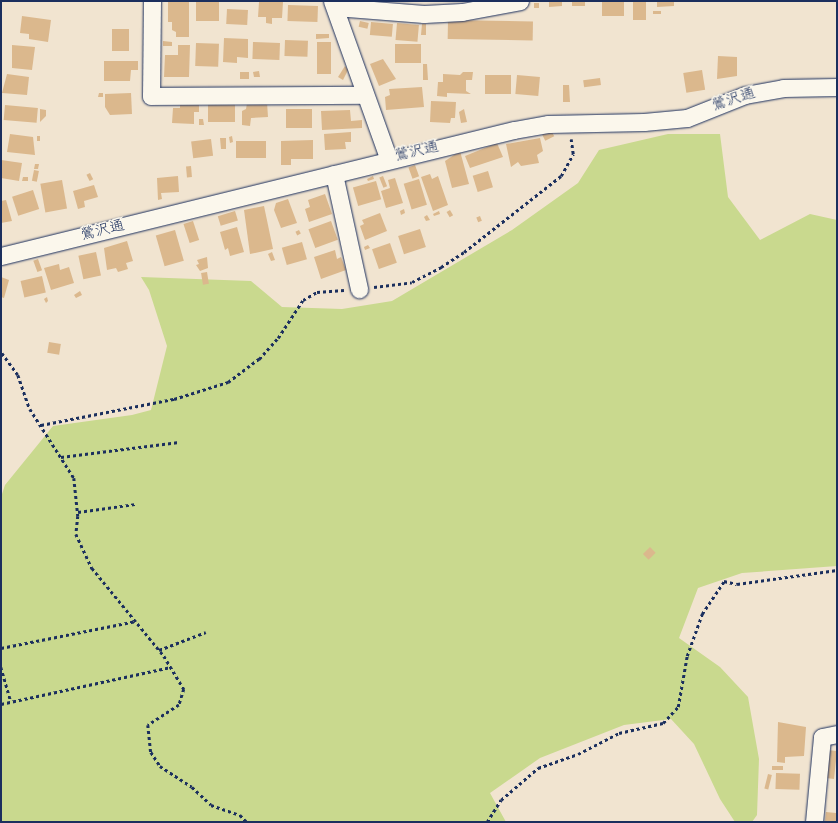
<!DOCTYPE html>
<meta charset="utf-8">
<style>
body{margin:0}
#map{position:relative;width:838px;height:823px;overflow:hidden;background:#f1e4d0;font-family:"Gochi Hand","Klee One",sans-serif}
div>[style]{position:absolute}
.green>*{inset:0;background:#c9d98e}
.building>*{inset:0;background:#dbb88d;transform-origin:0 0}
.path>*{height:2.5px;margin-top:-1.25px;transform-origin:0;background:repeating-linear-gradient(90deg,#1b2f5e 0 3px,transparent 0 6px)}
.roads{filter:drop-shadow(0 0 1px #1b2f5e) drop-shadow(0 0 1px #1b2f5e)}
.street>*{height:17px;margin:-8.5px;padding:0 8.5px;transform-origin:8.5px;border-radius:8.5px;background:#fbf7ec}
span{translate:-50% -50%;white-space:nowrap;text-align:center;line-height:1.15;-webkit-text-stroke:3px #fbf7ec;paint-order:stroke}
.street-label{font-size:15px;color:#1b2f5e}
.frame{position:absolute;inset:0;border:2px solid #1b2f5e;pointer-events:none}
</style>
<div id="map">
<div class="green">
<i style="clip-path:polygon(668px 134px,720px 134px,728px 197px,760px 240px,810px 214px,837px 220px,837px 566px,742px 573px,698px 588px,679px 638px,720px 667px,748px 697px,759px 759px,757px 815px,752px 822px,735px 822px,720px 799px,694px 744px,671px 719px,624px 725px,540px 758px,490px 793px,506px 822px,1px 822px,1px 497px,5px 485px,53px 426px,132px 415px,151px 410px,167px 346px,149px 290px,141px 277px,251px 281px,282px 307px,342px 309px,392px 301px,512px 230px,578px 183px,599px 150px)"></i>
</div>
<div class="building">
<i style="clip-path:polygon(168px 1px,189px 1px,189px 37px,176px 37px,176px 32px,172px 30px,172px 22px,168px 22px)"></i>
<i style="left:196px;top:1px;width:23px;height:20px"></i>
<i style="clip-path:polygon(549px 1px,562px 1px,562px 6px,549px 7px)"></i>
<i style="left:572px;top:1px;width:13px;height:5px"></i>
<i style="left:602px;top:1px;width:22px;height:15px"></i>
<i style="left:633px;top:1px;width:13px;height:19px"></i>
<i style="clip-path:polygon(657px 1px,674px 1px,674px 6px,657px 7px)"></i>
<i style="clip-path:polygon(259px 2px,283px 2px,282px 18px,272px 18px,272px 24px,266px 23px,266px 17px,258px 17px)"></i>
<i style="left:534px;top:3px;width:5px;height:5px"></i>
<i style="left:288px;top:5px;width:30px;height:16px;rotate:2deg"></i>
<i style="left:227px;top:9px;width:21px;height:15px;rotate:3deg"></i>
<i style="left:653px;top:11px;width:8px;height:3px"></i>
<i style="clip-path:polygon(22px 16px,51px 20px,48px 42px,29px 39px,29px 34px,20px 33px)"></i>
<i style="left:448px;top:20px;width:85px;height:19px;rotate:1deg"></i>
<i style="left:360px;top:21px;width:9px;height:6px;rotate:13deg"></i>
<i style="left:371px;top:22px;width:22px;height:13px;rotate:5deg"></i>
<i style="left:397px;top:23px;width:22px;height:17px;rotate:5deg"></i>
<i style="clip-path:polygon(422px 24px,426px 24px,426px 35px,421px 35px)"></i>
<i style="left:112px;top:29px;width:17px;height:22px"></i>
<i style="clip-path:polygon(316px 34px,329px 34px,329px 38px,316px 39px)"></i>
<i style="clip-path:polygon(224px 38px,248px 39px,248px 58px,237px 57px,237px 63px,223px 62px)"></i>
<i style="left:285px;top:40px;width:23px;height:16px;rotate:2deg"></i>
<i style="clip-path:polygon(163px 41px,172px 42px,172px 46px,163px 46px)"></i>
<i style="left:253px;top:42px;width:27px;height:17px;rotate:2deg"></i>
<i style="left:317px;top:42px;width:14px;height:32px"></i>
<i style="left:196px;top:43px;width:23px;height:23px;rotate:2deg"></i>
<i style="left:421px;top:44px;width:19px;height:26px;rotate:90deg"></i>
<i style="clip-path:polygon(12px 45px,35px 47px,32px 70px,12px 68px)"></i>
<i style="clip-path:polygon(178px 45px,190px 45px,189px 77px,164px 77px,165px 55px,178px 55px)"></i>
<i style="clip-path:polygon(718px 56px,737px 57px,737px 76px,717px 79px)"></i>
<i style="clip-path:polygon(383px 59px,396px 79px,379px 86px,370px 64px)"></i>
<i style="clip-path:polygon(104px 61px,138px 61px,138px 70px,131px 70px,130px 81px,104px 81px)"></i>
<i style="clip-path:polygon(423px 64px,427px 64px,428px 80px,423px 80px)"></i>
<i style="clip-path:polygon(345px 66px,348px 70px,343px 80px,338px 77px)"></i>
<i style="left:702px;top:70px;width:20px;height:19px;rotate:81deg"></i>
<i style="clip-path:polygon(259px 71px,260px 77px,254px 77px,253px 72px)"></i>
<i style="left:240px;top:72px;width:9px;height:7px"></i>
<i style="clip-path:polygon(463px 72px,473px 72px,472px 80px,466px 80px,466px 91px,471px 94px,447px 93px,447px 97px,437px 96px,438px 82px,443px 82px,443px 74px,460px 75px)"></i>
<i style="clip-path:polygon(7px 74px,29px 77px,27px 95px,2px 93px)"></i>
<i style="left:485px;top:75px;width:26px;height:19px"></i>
<i style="left:517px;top:75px;width:23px;height:19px;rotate:5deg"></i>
<i style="left:600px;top:78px;width:7px;height:17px;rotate:82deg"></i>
<i style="clip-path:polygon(563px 85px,569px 85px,570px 102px,563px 102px)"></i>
<i style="clip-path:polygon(422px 87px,424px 107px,386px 110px,385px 97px,390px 95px,389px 89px)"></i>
<i style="clip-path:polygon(99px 93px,103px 93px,103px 97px,98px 97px)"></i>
<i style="clip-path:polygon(131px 93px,132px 114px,110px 115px,105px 107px,105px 94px)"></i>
<i style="clip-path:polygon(180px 101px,199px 102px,199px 112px,194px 112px,194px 124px,172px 123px,173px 108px,180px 108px)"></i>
<i style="left:208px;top:101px;width:27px;height:21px"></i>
<i style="clip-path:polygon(431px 101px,456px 102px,455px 118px,451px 118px,450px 123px,430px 122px)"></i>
<i style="clip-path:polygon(267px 102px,268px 117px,251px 118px,250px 126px,242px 125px,242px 111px,246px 109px,247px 103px)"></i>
<i style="left:5px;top:105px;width:33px;height:15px;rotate:5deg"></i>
<i style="clip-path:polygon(40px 109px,46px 110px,46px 116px,40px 122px)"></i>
<i style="left:312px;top:109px;width:19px;height:26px;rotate:90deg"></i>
<i style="clip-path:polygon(464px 109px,467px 122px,461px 123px,459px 112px)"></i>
<i style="clip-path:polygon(350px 110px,351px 121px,362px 120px,362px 128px,322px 130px,321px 111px)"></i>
<i style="clip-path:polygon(199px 119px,203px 119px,204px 125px,199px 125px)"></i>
<i style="left:551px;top:130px;width:7px;height:10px;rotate:63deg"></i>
<i style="clip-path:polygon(351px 132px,351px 142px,345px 142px,346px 149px,325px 150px,324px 134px)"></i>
<i style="clip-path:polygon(10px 134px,33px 137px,35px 155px,7px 152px)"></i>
<i style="left:37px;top:136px;width:3px;height:5px"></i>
<i style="clip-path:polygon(232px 136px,233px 142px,230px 143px,229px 137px)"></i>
<i style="clip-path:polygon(220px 138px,226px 138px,226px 149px,221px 149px)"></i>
<i style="clip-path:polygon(540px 138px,543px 151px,537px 155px,539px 163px,521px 166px,518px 162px,511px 167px,506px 144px)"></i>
<i style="left:211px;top:139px;width:17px;height:20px;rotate:83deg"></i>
<i style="clip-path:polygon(313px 140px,313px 159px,291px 159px,291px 165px,281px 165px,281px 141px)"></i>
<i style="left:236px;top:141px;width:30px;height:17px"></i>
<i style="clip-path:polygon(497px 143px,503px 157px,470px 168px,465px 156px)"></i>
<i style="clip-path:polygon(460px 151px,469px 184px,452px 188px,445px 161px)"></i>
<i style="clip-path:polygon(1px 160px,22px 163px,19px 181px,1px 178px)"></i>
<i style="clip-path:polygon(35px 164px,39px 164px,38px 169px,34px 169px)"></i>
<i style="left:415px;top:165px;width:12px;height:7px;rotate:70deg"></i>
<i style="left:191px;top:166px;width:11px;height:5px;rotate:85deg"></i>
<i style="left:34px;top:170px;width:5px;height:11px;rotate:11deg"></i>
<i style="left:488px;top:171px;width:17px;height:16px;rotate:73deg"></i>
<i style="left:90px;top:173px;width:7px;height:4px;rotate:63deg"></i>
<i style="clip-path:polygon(430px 174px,432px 179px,438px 176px,448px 205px,433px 211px,421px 177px)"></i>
<i style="clip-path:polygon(178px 176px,179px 192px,161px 193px,162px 199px,158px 200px,157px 178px)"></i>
<i style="clip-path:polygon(373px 176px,374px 179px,368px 181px,367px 179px)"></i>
<i style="left:383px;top:176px;width:11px;height:4px;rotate:68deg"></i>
<i style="clip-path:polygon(23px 177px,28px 177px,28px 181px,22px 181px)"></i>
<i style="clip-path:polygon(395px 178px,403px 203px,386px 208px,381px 191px,390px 188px,388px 180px)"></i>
<i style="left:419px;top:179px;width:27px;height:16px;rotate:73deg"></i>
<i style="left:62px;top:180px;width:29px;height:22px;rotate:80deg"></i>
<i style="left:376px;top:181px;width:19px;height:24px;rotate:74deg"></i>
<i style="clip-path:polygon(94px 185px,98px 197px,84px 201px,85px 207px,78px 209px,73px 191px)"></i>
<i style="left:33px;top:190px;width:20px;height:22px;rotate:72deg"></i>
<i style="clip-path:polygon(325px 194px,332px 214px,309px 222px,305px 209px,310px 207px,308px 200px)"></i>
<i style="clip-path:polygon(288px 199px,297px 223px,281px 228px,274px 210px,276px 203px)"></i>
<i style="clip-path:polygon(6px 200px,12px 221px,1px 223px,1px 201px)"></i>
<i style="clip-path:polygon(264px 206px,273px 249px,250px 254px,244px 210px)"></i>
<i style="clip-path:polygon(404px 209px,405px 213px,401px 215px,400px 211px)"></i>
<i style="left:450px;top:210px;width:6px;height:4px;rotate:59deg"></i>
<i style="left:235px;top:211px;width:10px;height:18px;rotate:73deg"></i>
<i style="clip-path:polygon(439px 211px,440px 214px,434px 216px,433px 214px)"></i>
<i style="clip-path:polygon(380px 213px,387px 231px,365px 240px,360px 226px,364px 224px,362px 220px)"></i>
<i style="clip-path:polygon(427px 215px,430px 220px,426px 221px,424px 217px)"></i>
<i style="left:480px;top:216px;width:5px;height:4px;rotate:68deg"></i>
<i style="left:193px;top:221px;width:20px;height:10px;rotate:72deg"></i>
<i style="left:331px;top:221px;width:20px;height:24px;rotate:70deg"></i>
<i style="clip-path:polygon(237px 227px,244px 252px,230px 256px,228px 248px,225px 250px,220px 232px)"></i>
<i style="left:420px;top:229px;width:19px;height:23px;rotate:72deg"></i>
<i style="left:175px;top:230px;width:32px;height:20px;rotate:74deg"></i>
<i style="left:299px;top:230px;width:4px;height:4px;rotate:63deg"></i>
<i style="clip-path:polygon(127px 241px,133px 261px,126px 263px,128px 269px,118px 272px,116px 268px,107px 270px,104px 248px)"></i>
<i style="left:302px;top:242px;width:18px;height:21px;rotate:74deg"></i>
<i style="left:390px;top:243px;width:21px;height:19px;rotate:71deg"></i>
<i style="clip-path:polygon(368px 245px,370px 248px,365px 250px,364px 247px)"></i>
<i style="clip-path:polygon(335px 250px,337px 259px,341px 257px,346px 270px,321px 279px,314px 257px)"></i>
<i style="left:96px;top:252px;width:24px;height:18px;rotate:78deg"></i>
<i style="clip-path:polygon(272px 252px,275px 260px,271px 261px,268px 254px)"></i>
<i style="clip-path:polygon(207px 257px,208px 268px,200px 271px,196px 265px,199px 264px,197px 260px)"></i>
<i style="left:38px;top:259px;width:12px;height:5px;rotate:70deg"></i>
<i style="clip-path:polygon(59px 264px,60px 270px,69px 267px,74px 283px,51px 290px,44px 268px)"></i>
<i style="left:207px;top:272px;width:12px;height:6px;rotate:81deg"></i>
<i style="left:42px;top:276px;width:17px;height:22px;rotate:77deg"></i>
<i style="clip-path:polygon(1px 277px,9px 280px,4px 298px,1px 297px)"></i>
<i style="clip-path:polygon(80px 291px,82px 295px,76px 298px,74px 295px)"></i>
<i style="clip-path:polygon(47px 297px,48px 301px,46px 303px,44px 299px)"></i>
<i style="left:49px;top:342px;width:12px;height:11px;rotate:9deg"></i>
<i style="left:650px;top:547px;width:8px;height:10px;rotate:45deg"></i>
<i style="clip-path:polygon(778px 722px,806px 727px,804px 756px,785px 757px,785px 763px,777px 762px)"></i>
<i style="left:827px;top:750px;width:10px;height:28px;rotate:6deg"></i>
<i style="left:772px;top:766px;width:11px;height:4px"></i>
<i style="left:776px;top:773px;width:24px;height:16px;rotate:2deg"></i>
<i style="left:768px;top:774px;width:4px;height:15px;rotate:14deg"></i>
<i style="clip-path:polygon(826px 812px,836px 813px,837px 822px,825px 822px)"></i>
</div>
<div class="path">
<i style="left:374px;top:287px;width:38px;rotate:-7deg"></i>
<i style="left:412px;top:282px;width:33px;rotate:-27deg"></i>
<i style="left:441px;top:267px;width:27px;rotate:-33deg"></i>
<i style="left:464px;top:252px;width:123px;rotate:-38.1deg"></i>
<i style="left:561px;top:176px;width:25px;rotate:-61deg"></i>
<i style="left:573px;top:154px;width:15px;rotate:-98deg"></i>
<i style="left:2px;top:353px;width:27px;rotate:54deg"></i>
<i style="left:18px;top:375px;width:36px;rotate:71deg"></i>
<i style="left:30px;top:409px;width:82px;rotate:57.5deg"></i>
<i style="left:74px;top:478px;width:38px;rotate:84deg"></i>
<i style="left:78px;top:516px;width:18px;rotate:96deg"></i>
<i style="left:76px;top:534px;width:38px;rotate:65deg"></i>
<i style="left:92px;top:568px;width:114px;rotate:50.7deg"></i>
<i style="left:164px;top:656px;width:39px;rotate:59deg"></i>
<i style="left:184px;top:689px;width:17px;rotate:107deg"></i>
<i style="left:179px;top:705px;width:37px;rotate:147deg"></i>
<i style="left:148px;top:725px;width:27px;rotate:84deg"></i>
<i style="left:151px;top:752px;width:17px;rotate:57deg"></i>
<i style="left:160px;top:766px;width:38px;rotate:33deg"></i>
<i style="left:192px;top:787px;width:26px;rotate:43deg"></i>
<i style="left:211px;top:805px;width:31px;rotate:19deg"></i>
<i style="left:240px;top:815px;width:10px;rotate:45deg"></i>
<i style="left:41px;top:425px;width:136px;rotate:-11.1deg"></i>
<i style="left:174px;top:399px;width:57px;rotate:-17.5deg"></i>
<i style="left:228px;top:382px;width:39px;rotate:-37deg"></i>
<i style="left:259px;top:359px;width:28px;rotate:-48deg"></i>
<i style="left:278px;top:338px;width:45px;rotate:-56.7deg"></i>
<i style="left:303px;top:300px;width:16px;rotate:-30deg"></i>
<i style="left:317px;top:292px;width:27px;rotate:-4deg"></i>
<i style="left:61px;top:457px;width:119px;rotate:-7.2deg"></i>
<i style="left:78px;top:512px;width:59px;rotate:-7.9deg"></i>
<i style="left:1px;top:648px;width:138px;rotate:-11.3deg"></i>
<i style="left:159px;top:650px;width:50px;rotate:-21deg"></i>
<i style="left:1px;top:667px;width:36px;rotate:74deg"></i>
<i style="left:1px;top:704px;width:174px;rotate:-12.3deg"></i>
<i style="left:487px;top:822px;width:26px;rotate:-58deg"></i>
<i style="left:501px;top:800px;width:49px;rotate:-40.9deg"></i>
<i style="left:538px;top:768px;width:42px;rotate:-19.3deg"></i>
<i style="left:578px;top:754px;width:46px;rotate:-27.1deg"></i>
<i style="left:619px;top:733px;width:45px;rotate:-12.8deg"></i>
<i style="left:663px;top:723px;width:22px;rotate:-47deg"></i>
<i style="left:678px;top:707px;width:52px;rotate:-80deg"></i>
<i style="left:687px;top:656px;width:45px;rotate:-70.3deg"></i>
<i style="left:702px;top:614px;width:40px;rotate:-56deg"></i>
<i style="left:724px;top:581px;width:13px;rotate:13deg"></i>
<i style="left:737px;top:584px;width:101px;rotate:-8deg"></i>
</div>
<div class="roads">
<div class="street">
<i style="left:152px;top:1px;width:95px;rotate:90.6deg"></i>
<i style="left:151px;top:96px;width:214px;rotate:-0.3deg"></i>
<i style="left:332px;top:1px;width:169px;rotate:70.3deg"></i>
<i style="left:335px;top:7px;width:89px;rotate:4.5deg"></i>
<i style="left:424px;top:14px;width:38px;rotate:-3deg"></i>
<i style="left:462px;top:12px;width:59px;rotate:-10.7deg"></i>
<i style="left:334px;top:174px;width:118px;rotate:77.7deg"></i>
<i style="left:1px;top:256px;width:528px;rotate:-13.8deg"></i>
<i style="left:514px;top:130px;width:35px;rotate:-10deg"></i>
<i style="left:548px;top:124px;width:96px;rotate:-1.2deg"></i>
<i style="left:644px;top:122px;width:43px;rotate:-5.3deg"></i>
<i style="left:687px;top:118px;width:62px;rotate:-21.6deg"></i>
<i style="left:745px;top:95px;width:39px;rotate:-10deg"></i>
<i style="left:783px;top:88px;width:54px;rotate:-1.1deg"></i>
<i style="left:814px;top:822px;width:85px;rotate:-84.6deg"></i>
<i style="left:822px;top:737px;width:15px;rotate:-11deg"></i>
</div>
</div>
<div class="street-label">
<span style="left:734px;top:101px;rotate:-18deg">鶯沢通</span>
<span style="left:417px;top:153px;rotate:-13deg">鶯沢通</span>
<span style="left:103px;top:232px;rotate:-14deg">鶯沢通</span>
</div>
<div class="frame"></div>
</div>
